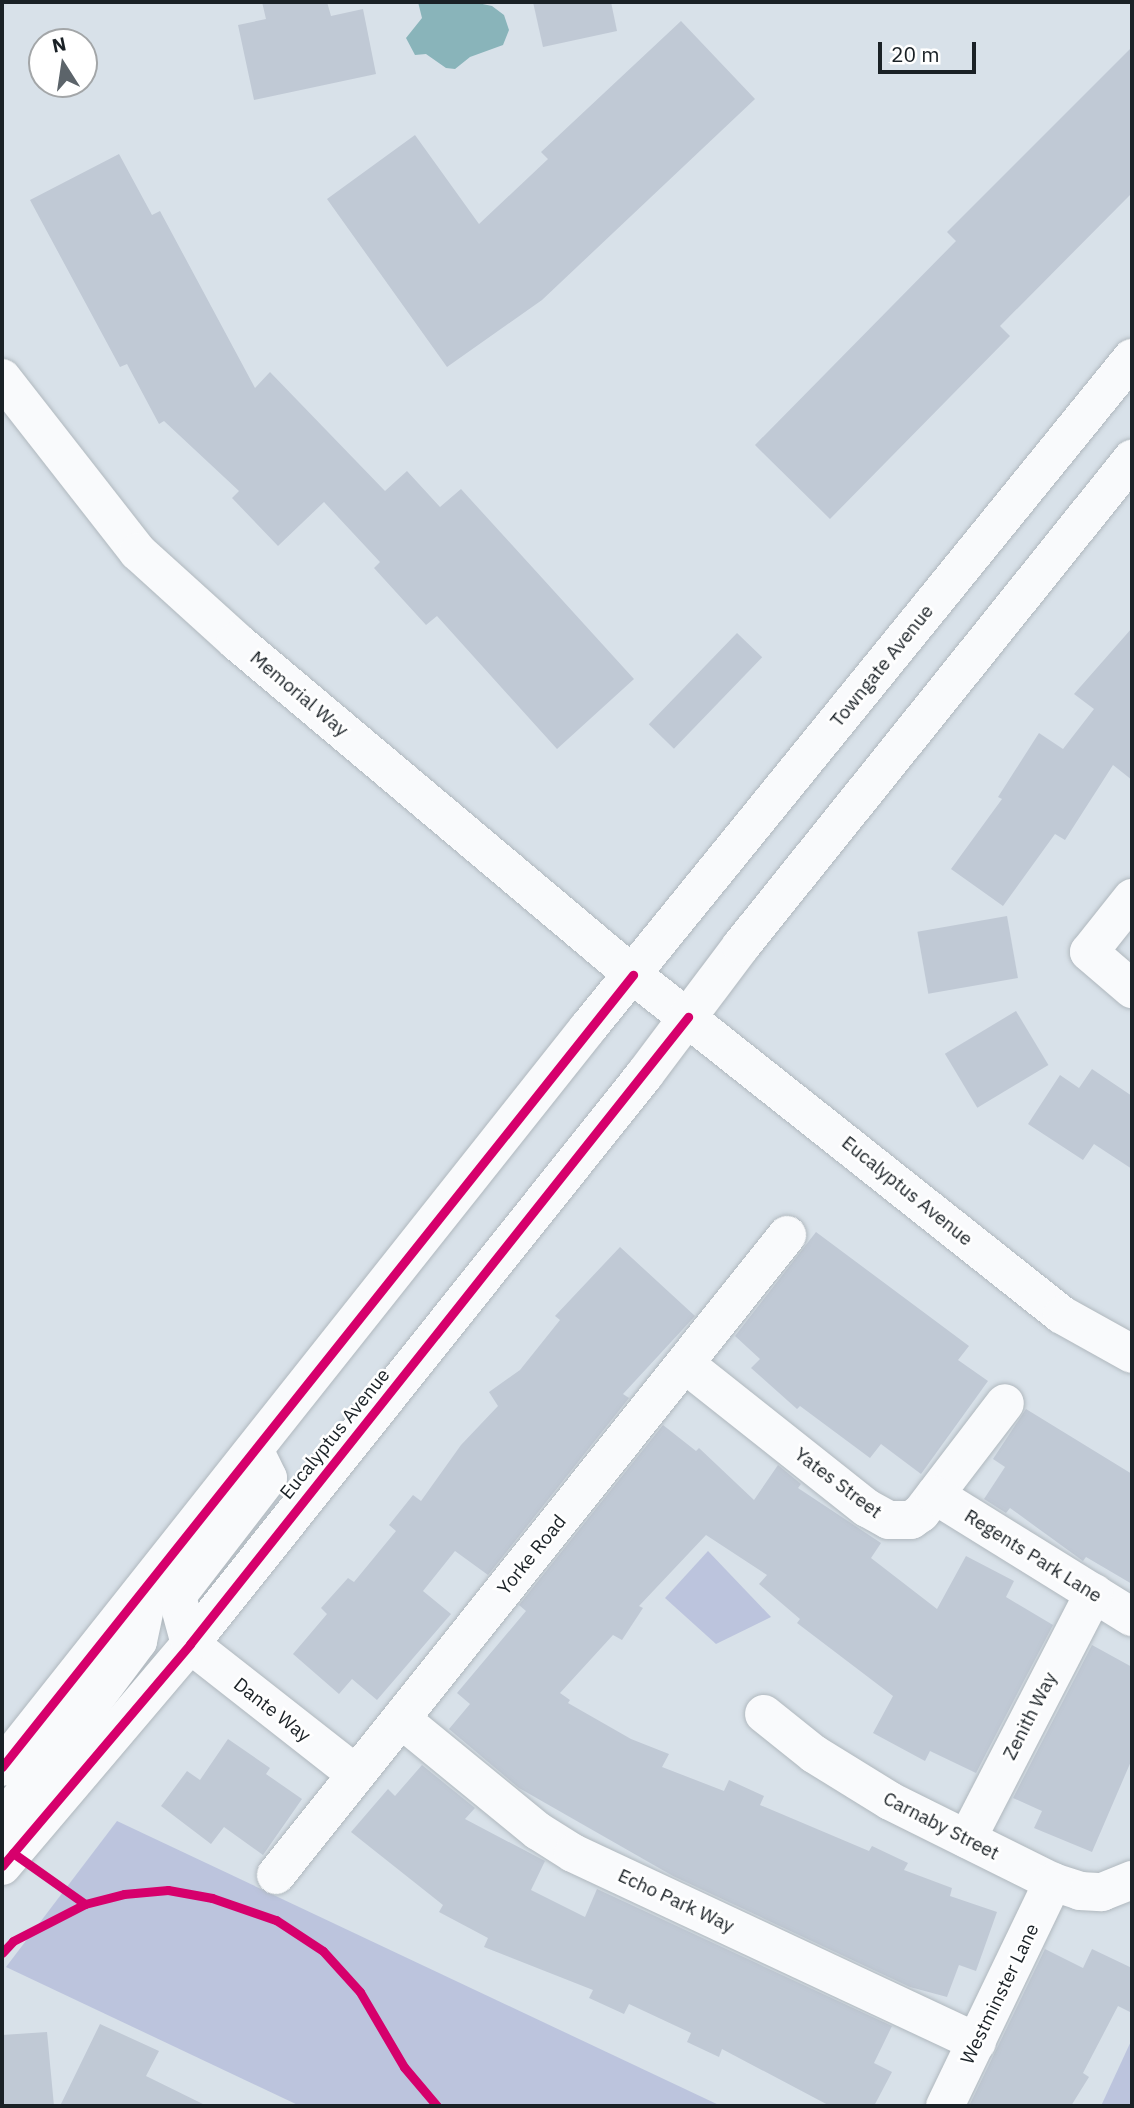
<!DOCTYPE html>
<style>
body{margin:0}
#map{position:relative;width:1134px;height:2108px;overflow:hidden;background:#d8e1e9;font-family:"IBM Plex Sans",sans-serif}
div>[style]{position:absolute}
.green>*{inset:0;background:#bcc4dd}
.water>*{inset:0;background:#89b4ba}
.building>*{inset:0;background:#c0c9d5;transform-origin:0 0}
.roads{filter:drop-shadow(0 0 2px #b0b8be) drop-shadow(0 0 2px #b0b8be)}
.minor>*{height:38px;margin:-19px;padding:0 19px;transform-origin:19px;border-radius:19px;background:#f9fafc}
.major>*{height:38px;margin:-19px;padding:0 19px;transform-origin:19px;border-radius:19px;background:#f9fafc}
.cycleway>*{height:9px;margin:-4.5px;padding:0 4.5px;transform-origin:4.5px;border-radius:4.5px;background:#d6006c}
span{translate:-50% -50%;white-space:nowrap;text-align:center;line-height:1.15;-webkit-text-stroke:5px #fff;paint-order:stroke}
.street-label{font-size:19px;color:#1a2126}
.frame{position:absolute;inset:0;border:4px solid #1a2126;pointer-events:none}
.north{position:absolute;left:28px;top:28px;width:70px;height:70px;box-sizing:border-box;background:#fff;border:2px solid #a3a6a8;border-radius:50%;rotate:348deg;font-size:19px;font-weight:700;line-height:28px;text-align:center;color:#1a2126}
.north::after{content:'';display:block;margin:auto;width:24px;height:32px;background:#5c646a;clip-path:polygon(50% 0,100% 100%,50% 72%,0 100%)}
.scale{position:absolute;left:878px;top:42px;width:98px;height:32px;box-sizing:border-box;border:4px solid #1a2126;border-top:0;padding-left:9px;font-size:21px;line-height:24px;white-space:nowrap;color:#1a2126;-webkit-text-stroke:5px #fff;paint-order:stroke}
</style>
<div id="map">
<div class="green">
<i style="clip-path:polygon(708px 1551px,771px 1617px,716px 1644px,665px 1598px)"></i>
<i style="clip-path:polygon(117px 1821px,721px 2106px,300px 2106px,6px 1967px)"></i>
<i style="clip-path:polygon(1132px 2039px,1132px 2106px,1101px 2106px)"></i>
</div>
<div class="water">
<i style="clip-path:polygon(418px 2px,473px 2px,492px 6px,504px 15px,509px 30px,503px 45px,470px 57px,455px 69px,446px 68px,426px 54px,415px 55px,406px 38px,422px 18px)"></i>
</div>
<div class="building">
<i style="clip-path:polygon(262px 2px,327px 2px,331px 16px,363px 9px,376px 74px,254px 100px,238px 25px,266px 19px)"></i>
<i style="clip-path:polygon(533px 2px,611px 2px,617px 31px,543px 47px)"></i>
<i style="clip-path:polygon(681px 21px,755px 99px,542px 300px,447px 367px,327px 199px,415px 135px,479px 224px,548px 159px,541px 152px)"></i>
<i style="clip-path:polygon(1132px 47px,1132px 193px,1000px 326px,1010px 336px,830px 519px,755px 445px,956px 241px,947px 232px)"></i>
<i style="clip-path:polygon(119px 154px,152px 215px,160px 211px,255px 388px,270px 372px,385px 491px,407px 471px,440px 507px,461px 489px,634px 679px,557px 749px,437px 616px,426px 625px,374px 568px,380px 562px,324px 502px,278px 546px,232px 498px,239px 491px,164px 421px,159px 424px,127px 364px,120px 367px,30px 200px)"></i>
<i style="clip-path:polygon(1132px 628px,1132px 780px,1113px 765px,1065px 840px,1055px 834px,1003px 906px,951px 869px,1002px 799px,998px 797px,1039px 733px,1063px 749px,1094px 709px,1074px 694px)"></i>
<i style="left:737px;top:633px;width:35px;height:127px;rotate:44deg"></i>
<i style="left:1007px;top:916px;width:63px;height:91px;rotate:80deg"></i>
<i style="left:1016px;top:1011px;width:63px;height:83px;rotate:59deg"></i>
<i style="clip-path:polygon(1092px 1069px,1132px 1096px,1132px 1169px,1094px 1144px,1083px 1160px,1028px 1124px,1060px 1075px,1079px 1088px)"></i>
<i style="clip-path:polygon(816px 1232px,969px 1346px,958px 1360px,988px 1381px,921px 1474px,881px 1444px,870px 1458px,800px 1406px,797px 1409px,751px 1368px,760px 1359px,735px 1336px)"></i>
<i style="clip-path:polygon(620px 1247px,695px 1316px,623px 1394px,629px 1398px,488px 1575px,455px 1551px,423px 1591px,451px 1614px,377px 1700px,352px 1679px,339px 1694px,293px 1654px,327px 1614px,321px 1608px,348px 1578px,354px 1582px,396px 1531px,389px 1525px,413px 1495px,421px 1501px,461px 1445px,498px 1406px,489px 1392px,520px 1370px,560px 1320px,555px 1316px)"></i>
<i style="clip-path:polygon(1026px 1409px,1132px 1474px,1132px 1584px,1086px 1557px,1083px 1561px,1010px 1508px,1006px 1513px,984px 1499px,1005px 1467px,993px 1459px)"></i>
<i style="clip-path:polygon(663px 1425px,696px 1451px,699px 1448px,754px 1500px,778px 1465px,801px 1484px,798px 1488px,881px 1543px,871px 1558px,937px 1609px,966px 1556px,1014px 1581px,1006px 1597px,1053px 1625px,976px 1773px,930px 1751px,925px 1761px,873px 1733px,893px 1696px,797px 1623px,800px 1619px,759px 1584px,767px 1575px,706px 1535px,639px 1606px,643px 1608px,622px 1640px,613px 1635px,560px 1693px,570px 1700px,568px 1703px,631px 1739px,669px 1754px,662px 1767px,724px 1791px,729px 1780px,764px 1796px,760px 1805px,869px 1851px,872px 1846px,908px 1863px,904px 1870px,952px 1888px,950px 1896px,997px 1912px,976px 1971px,959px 1965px,947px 1997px,910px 1987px,673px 1876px,519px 1788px,449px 1729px,470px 1704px,457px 1693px,526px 1611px,519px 1605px)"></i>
<i style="clip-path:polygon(1092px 1645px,1132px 1667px,1132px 1759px,1092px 1852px,1034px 1828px,1042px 1811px,1013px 1798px)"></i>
<i style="clip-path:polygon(228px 1739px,270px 1768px,266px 1774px,302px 1799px,263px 1855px,224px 1827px,211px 1844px,161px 1806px,187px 1771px,200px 1780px)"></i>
<i style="clip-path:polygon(422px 1765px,475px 1808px,465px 1819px,545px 1861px,531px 1890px,585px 1917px,597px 1889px,892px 2026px,874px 2063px,892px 2072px,874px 2106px,830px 2106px,722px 2049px,719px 2057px,687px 2042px,691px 2033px,629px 2004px,624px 2014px,589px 1998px,593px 1990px,484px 1947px,488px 1938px,439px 1912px,443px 1905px,351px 1832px,388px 1789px,395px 1796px)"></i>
<i style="clip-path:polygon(1045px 1949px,1083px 1968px,1092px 1949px,1132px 1968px,1132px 2013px,1118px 2006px,1083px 2073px,1089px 2077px,1071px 2106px,969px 2106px)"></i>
<i style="clip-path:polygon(100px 2024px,159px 2051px,146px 2076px,207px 2106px,60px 2106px)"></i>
<i style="clip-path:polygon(47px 2032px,54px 2106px,2px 2106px,2px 2035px)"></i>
</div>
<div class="roads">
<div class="minor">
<i style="left:2px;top:378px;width:221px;rotate:52deg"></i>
<i style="left:138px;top:552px;width:132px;rotate:42.2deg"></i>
<i style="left:236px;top:641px;width:519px;rotate:40.07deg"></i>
<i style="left:633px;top:975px;width:547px;rotate:38.4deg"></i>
<i style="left:1062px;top:1315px;width:80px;rotate:29.1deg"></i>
<i style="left:1132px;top:898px;width:69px;rotate:128.5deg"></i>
<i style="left:1089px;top:952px;width:57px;rotate:40.7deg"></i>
<i style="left:685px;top:1364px;width:232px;rotate:38.4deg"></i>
<i style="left:867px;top:1508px;width:25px;rotate:29deg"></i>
<i style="left:889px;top:1520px;width:22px"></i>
<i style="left:911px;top:1520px;width:12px;rotate:-35deg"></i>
<i style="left:921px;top:1513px;width:138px;rotate:-52.6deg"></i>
<i style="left:935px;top:1495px;width:232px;rotate:31.8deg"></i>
<i style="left:190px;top:1644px;width:211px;rotate:38.1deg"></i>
<i style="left:764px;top:1714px;width:64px;rotate:38.7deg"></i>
<i style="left:814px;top:1754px;width:89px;rotate:31.7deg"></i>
<i style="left:890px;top:1801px;width:182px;rotate:26.4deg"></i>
<i style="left:1053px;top:1882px;width:28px;rotate:18deg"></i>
<i style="left:1080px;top:1891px;width:22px;rotate:3deg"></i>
<i style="left:1102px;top:1892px;width:32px;rotate:-22deg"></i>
<i style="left:401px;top:1719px;width:177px;rotate:39.3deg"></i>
<i style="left:538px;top:1831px;width:41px;rotate:32.2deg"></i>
<i style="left:573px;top:1853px;width:446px;rotate:25.1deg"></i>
<i style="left:967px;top:1839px;width:277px;rotate:-62.7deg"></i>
<i style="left:276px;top:1875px;width:819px;rotate:-51.39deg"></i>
<i style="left:945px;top:2106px;width:249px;rotate:-64.3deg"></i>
</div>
<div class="major">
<i style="left:190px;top:1644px;width:50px;rotate:-105.2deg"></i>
<i style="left:177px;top:1596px;width:149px;rotate:-52.4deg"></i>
<i style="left:268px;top:1478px;width:30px;rotate:-116deg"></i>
<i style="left:2px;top:1767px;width:943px;rotate:-51.59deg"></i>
<i style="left:588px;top:1028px;width:863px;rotate:-50.93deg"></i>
<i style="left:2px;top:1823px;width:227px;rotate:-53.2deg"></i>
<i style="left:138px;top:1641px;width:30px;rotate:-78deg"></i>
<i style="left:2px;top:1866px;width:291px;rotate:-49.7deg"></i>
<i style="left:190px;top:1644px;width:729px;rotate:-51.4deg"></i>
<i style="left:645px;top:1074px;width:160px;rotate:-53.1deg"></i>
<i style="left:741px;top:946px;width:625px;rotate:-51.24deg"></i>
</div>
</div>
<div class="cycleway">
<i style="left:2px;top:1767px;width:1013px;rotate:-51.46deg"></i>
<i style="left:13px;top:1853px;width:88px;rotate:35.3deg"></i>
<i style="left:2px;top:1866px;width:291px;rotate:-49.7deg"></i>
<i style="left:190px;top:1644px;width:801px;rotate:-51.54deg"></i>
<i style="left:2px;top:1953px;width:16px;rotate:-47deg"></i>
<i style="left:13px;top:1941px;width:81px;rotate:-27.2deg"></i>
<i style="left:85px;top:1904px;width:40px;rotate:-14.4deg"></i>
<i style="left:124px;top:1894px;width:44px;rotate:-5.2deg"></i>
<i style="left:168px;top:1890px;width:45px;rotate:10.3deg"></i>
<i style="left:212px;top:1898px;width:68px;rotate:19deg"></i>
<i style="left:276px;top:1920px;width:56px;rotate:33.4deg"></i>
<i style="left:323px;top:1951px;width:55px;rotate:47.9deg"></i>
<i style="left:360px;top:1992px;width:87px;rotate:59.6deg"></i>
<i style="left:404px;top:2067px;width:51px;rotate:49.8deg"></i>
</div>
<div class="street-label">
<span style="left:882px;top:666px;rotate:-51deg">Towngate Avenue</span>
<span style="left:299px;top:694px;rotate:40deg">Memorial Way</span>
<span style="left:907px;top:1191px;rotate:39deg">Eucalyptus Avenue</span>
<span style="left:335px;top:1434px;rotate:-51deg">Eucalyptus Avenue</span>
<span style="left:838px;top:1483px;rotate:37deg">Yates Street</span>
<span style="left:532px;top:1555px;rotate:-51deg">Yorke Road</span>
<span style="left:1033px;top:1556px;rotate:32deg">Regents Park Lane</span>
<span style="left:272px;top:1710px;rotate:38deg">Dante Way</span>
<span style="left:1030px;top:1716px;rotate:-63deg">Zenith Way</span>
<span style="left:941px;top:1826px;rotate:27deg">Carnaby Street</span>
<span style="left:676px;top:1901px;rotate:25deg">Echo Park Way</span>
<span style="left:1000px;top:1994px;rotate:-64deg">Westminster Lane</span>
</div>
<div class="frame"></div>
<div class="north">N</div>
<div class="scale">20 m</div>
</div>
